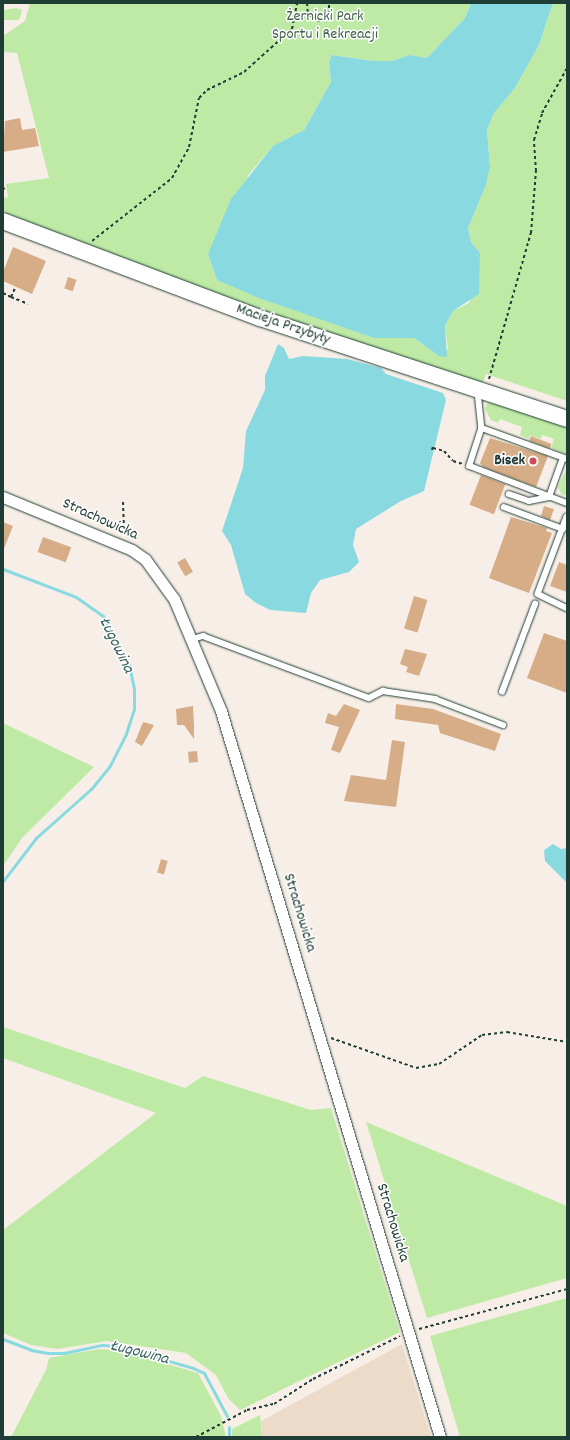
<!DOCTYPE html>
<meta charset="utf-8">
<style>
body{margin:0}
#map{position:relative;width:570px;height:1440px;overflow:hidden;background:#f7efe7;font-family:Dekko,sans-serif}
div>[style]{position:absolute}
.built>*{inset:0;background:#eddbca}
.green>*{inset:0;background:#beeaa6}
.water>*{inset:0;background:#89dae0}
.stream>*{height:3px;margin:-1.5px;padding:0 1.5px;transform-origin:1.5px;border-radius:1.5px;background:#89dae0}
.building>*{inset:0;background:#d6ad87;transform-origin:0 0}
.path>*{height:2px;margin-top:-1px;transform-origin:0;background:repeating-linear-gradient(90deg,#1f3d34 0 3px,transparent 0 6px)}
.roads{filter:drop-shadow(0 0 1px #1f3d34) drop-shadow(0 0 1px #1f3d34)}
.lane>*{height:5.5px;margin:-2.75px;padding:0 2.75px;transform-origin:2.75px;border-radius:2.75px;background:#fff}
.street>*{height:11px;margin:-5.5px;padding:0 5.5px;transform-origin:5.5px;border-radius:5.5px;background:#fff}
.secondary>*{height:16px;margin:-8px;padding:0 8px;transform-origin:8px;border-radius:8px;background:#fff}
.dots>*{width:11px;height:11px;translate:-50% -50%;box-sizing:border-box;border:2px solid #fff;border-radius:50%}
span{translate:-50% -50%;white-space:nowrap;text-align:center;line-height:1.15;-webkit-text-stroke:3px #fff;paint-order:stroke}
.park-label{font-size:16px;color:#3f604b}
.street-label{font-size:16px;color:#1f3d34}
.poi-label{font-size:16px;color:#1f3d34;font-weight:700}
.right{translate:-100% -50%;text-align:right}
.water-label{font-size:17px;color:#3a645f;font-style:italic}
.frame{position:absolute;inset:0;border:4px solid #1f3d34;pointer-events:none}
</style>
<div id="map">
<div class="built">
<i style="clip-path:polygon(402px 1344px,431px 1437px,262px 1437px,261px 1421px)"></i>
</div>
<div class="green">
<i style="clip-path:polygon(30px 3px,471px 3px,465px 18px,427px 58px,410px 55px,392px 61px,373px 61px,332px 55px,329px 62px,331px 82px,304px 130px,273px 146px,249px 174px,208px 254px,217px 280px,374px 338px,414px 338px,439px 356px,448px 349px,445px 326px,453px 311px,469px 303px,480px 253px,471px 242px,468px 228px,486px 185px,490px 167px,487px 130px,494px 113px,515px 88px,539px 45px,553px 3px,567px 3px,567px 401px,486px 374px,482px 385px,267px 314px,12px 219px,3px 209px,3px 197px,8px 198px,6px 184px,49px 178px,17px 53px,3px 52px,3px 36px,25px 21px)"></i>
<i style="clip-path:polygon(17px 8px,22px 10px,19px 20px,3px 20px,3px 10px)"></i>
<i style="clip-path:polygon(489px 400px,567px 427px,567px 454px,551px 448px,554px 439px,542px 435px,541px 439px,530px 435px,529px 439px,520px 435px,522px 427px,500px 419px,498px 423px,491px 420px,485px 409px)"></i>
<i style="clip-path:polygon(567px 468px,567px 495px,562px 495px,558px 487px)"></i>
<i style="clip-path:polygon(3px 723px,94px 767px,22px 838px,3px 866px)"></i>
<i style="clip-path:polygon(3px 1027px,185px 1088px,203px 1076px,311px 1110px,331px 1108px,400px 1332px,240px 1410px,228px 1398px,216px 1375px,186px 1353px,107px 1341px,57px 1349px,31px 1345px,3px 1333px,3px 1230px,156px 1113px,3px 1058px)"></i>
<i style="clip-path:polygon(366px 1122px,567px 1206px,567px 1278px,427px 1318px)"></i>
<i style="clip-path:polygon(567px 1298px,567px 1437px,460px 1437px,430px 1336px)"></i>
<i style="clip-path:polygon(99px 1349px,123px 1351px,198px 1373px,221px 1416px,226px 1437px,11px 1437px,46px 1370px,49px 1358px)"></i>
<i style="clip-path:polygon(260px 1415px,262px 1437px,232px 1437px,232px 1429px)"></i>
</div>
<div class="water">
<i style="clip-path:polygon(471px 3px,553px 3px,539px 45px,515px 88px,494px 113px,487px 130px,490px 167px,486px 185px,468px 228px,471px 242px,480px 253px,479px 294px,453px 311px,445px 326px,447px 357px,439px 356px,414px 338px,374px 338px,259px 298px,217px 280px,208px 254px,231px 199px,273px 146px,304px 130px,331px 82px,329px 62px,332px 55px,373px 61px,392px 61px,410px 55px,427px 58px,465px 18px)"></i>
<i style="clip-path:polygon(278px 344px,284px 348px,289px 359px,303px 356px,347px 359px,381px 368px,386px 374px,443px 393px,446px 400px,424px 491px,401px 501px,356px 529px,353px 545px,359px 562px,349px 572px,320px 580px,311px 593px,306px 613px,270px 610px,256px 603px,245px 594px,231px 545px,222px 531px,243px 468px,246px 431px,265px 390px,265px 376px)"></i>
<i style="clip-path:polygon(553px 844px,561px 849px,567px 848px,567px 883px,545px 861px,544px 850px)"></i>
</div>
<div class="stream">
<i style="left:3px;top:569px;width:78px;rotate:21deg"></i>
<i style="left:76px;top:597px;width:33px;rotate:35deg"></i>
<i style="left:103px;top:616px;width:55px;rotate:62deg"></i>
<i style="left:129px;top:665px;width:25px;rotate:78deg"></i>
<i style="left:134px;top:689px;width:20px;rotate:90deg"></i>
<i style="left:134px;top:709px;width:26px;rotate:108deg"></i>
<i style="left:126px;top:734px;width:37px;rotate:117deg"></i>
<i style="left:109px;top:767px;width:28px;rotate:129deg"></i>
<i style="left:91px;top:789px;width:74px;rotate:138.3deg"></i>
<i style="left:36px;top:838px;width:54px;rotate:127.5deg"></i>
<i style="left:3px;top:1339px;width:30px;rotate:21deg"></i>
<i style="left:31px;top:1350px;width:17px;rotate:10deg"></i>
<i style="left:48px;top:1353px;width:16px"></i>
<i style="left:64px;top:1353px;width:39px;rotate:-12deg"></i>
<i style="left:102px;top:1345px;width:15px;rotate:4deg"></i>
<i style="left:117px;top:1346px;width:79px;rotate:16.1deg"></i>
<i style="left:193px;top:1368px;width:12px;rotate:24deg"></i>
<i style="left:204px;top:1373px;width:49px;rotate:61.9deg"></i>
<i style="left:229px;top:1427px;width:10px;rotate:90deg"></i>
</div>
<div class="building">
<i style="clip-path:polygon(20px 118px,22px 130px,35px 128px,39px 146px,3px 152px,5px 121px)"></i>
<i style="clip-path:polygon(13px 247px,46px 261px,32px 294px,3px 281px,3px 272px)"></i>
<i style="left:68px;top:277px;width:9px;height:12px;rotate:18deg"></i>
<i style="left:531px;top:436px;width:22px;height:5px;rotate:21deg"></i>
<i style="clip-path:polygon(490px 438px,548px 456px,536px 487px,483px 467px,480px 463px)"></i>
<i style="left:481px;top:475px;width:26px;height:32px;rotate:21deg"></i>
<i style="clip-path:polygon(544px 506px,554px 509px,550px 520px,541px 516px)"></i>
<i style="clip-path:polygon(511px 517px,547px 528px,546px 531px,552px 533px,529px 593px,489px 578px)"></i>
<i style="clip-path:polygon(3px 522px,13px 526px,3px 551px)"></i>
<i style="left:43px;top:537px;width:30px;height:16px;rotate:20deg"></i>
<i style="left:185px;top:558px;width:16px;height:9px;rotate:60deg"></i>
<i style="clip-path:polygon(559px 562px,567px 565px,567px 592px,550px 586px)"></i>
<i style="left:414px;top:596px;width:14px;height:34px;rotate:17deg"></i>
<i style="clip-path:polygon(544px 633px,567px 641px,567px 693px,527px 678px)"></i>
<i style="clip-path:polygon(405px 649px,427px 654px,419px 676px,406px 672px,408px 667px,400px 664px)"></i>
<i style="clip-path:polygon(344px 704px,360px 710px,340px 753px,331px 750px,339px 727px,325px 723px,328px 713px,336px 716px)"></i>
<i style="clip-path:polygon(396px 704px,433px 709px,501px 734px,495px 751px,440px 733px,438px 725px,395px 719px)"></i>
<i style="clip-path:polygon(193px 706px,194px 725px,194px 739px,184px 725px,177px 725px,176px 709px)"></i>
<i style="clip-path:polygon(143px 722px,154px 725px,142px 746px,135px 742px)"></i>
<i style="clip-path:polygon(392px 740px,405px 742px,396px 807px,344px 801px,351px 775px,386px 780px)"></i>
<i style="left:197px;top:751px;width:11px;height:9px;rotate:85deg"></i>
<i style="left:161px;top:859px;width:7px;height:14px;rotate:16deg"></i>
</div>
<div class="path">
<i style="left:307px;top:3px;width:12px;rotate:85deg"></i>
<i style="left:308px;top:15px;width:13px;rotate:29deg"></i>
<i style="left:319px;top:21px;width:12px;rotate:-35deg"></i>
<i style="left:329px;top:14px;width:11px;rotate:-90deg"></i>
<i style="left:3px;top:189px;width:2px;rotate:-27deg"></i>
<i style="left:92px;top:241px;width:102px;rotate:-38.2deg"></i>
<i style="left:172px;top:178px;width:35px;rotate:-61deg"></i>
<i style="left:189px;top:147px;width:50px;rotate:-78.5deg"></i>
<i style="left:199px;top:98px;width:11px;rotate:-45deg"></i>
<i style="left:207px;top:90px;width:41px;rotate:-25.9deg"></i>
<i style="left:244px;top:72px;width:64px;rotate:-41.9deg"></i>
<i style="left:292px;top:29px;width:26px;rotate:-79deg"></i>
<i style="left:3px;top:293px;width:9px;rotate:27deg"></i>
<i style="left:11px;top:297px;width:12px;rotate:-66deg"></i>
<i style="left:11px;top:297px;width:18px;rotate:22deg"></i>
<i style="left:489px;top:379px;width:152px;rotate:-74deg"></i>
<i style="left:531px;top:233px;width:62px;rotate:-85.4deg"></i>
<i style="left:536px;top:171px;width:31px;rotate:-94deg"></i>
<i style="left:534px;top:140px;width:28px;rotate:-73deg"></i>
<i style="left:542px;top:113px;width:51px;rotate:-60.9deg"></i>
<i style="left:433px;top:448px;width:11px;rotate:15deg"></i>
<i style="left:444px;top:451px;width:13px;rotate:48deg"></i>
<i style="left:453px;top:461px;width:10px;rotate:17deg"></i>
<i style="left:432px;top:450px;width:4px;rotate:-76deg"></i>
<i style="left:123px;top:502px;width:34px;rotate:88deg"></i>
<i style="left:331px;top:1038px;width:90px;rotate:19.4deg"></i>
<i style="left:416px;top:1068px;width:23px;rotate:-10deg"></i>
<i style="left:439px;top:1064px;width:52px;rotate:-34deg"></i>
<i style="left:482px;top:1035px;width:25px;rotate:-7deg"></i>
<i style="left:507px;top:1032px;width:61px;rotate:9.5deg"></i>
<i style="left:419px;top:1329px;width:153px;rotate:-15.1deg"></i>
<i style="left:196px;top:1437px;width:58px;rotate:-27.9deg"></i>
<i style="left:247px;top:1410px;width:28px;rotate:-13deg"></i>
<i style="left:274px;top:1404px;width:46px;rotate:-32.7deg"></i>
<i style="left:313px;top:1379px;width:97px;rotate:-26.3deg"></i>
</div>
<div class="roads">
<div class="lane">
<i style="left:478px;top:392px;width:36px;rotate:84deg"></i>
<i style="left:482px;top:428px;width:40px;rotate:108deg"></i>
<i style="left:470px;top:466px;width:104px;rotate:20.9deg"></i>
<i style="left:482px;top:428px;width:90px;rotate:20deg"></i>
<i style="left:509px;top:494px;width:21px;rotate:19deg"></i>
<i style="left:529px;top:501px;width:20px;rotate:-11deg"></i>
<i style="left:549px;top:497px;width:41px;rotate:-70.3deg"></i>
<i style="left:504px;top:507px;width:63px;rotate:20.4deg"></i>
<i style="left:567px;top:517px;width:82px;rotate:110.6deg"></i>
<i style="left:538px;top:594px;width:32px;rotate:26deg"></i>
<i style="left:190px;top:640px;width:14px;rotate:-17deg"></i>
<i style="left:203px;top:636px;width:177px;rotate:20.5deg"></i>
<i style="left:369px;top:698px;width:16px;rotate:-27deg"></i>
<i style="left:383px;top:691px;width:53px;rotate:8.7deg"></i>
<i style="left:435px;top:699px;width:73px;rotate:20.9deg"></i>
<i style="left:502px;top:692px;width:94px;rotate:-69.4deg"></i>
</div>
<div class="street">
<i style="left:3px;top:497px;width:139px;rotate:22.3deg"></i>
<i style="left:132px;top:550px;width:16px;rotate:35deg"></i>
<i style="left:145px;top:559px;width:49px;rotate:54.1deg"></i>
<i style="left:174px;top:599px;width:121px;rotate:67.2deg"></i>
<i style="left:221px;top:711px;width:758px;rotate:73.21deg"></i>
</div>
<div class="secondary">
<i style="left:3px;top:221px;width:275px;rotate:20.7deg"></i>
<i style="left:260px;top:318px;width:323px;rotate:18.2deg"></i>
</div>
</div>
<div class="dots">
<i style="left:533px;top:461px;background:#d1495b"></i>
</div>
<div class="park-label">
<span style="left:325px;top:26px">Żernicki Park<br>Sportu i Rekreacji</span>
</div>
<div class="street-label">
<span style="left:283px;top:325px;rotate:19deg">Macieja Przybyły</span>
<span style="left:100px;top:520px;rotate:24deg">Strachowicka</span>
<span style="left:299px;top:913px;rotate:73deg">Strachowicka</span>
<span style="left:392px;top:1223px;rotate:73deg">Strachowicka</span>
</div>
<div class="poi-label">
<span class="right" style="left:525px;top:461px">Bisek</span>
</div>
<div class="water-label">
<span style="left:115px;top:646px;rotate:64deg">Ługowina</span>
<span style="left:139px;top:1354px;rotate:14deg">Ługowina</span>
</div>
<div class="frame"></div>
</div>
